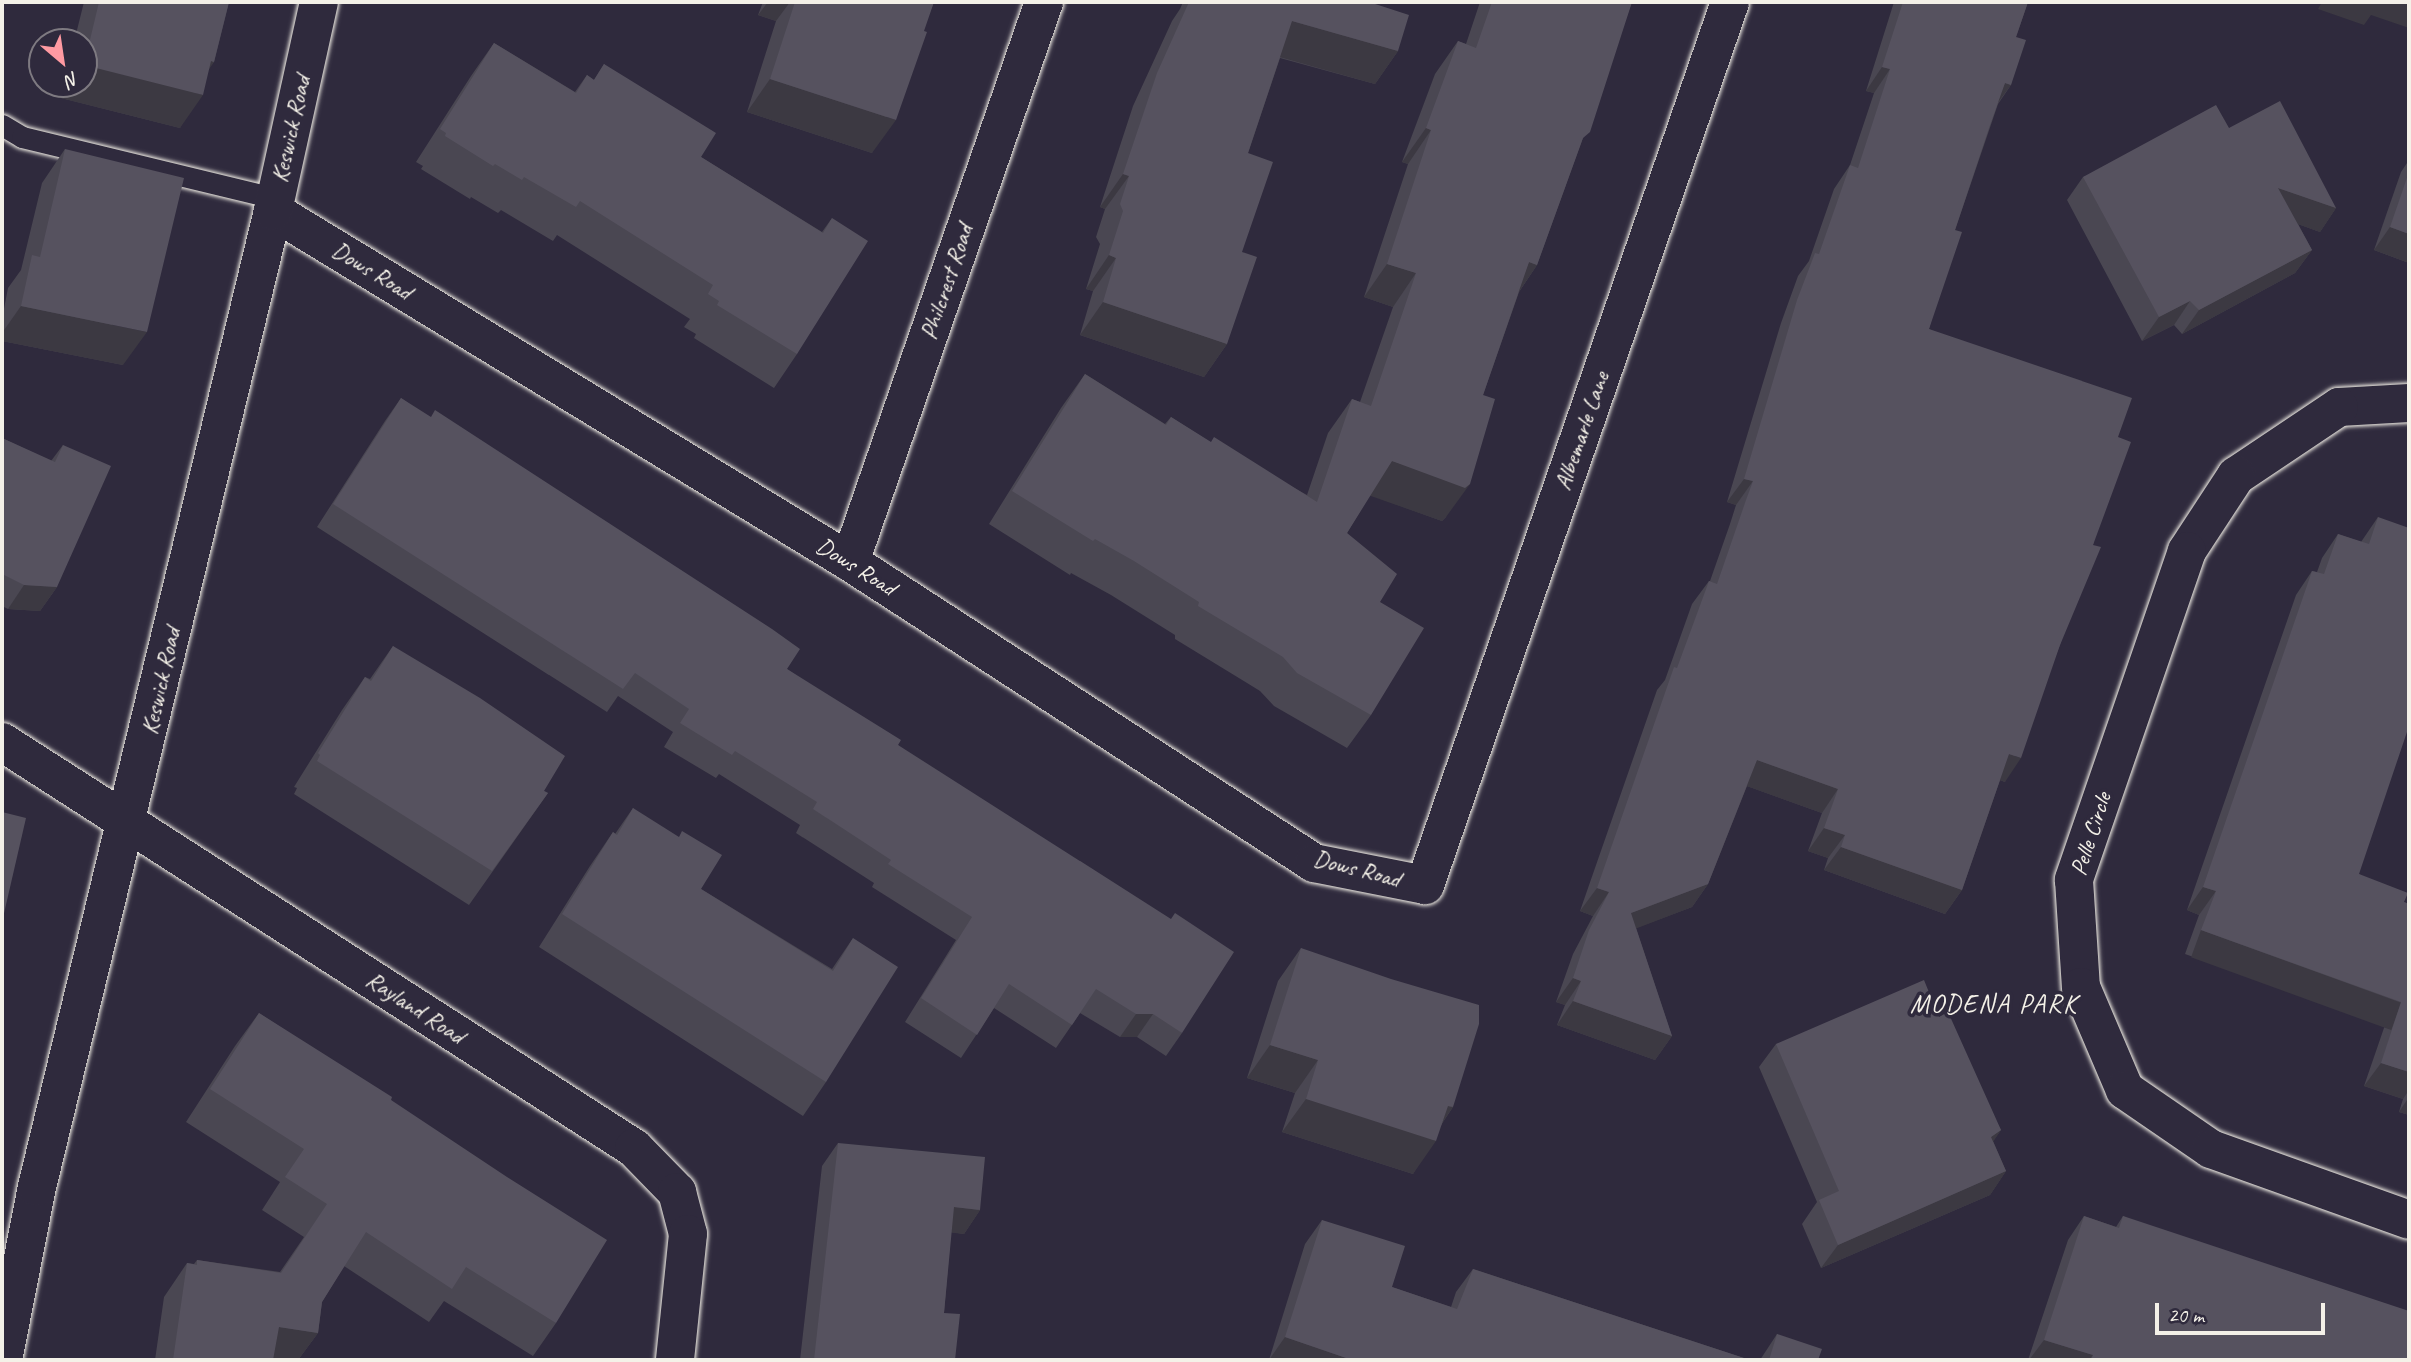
<!DOCTYPE html>
<style>
body{margin:0}
#map{position:relative;width:2411px;height:1362px;overflow:hidden;background:#2f2a3d;font-family:Caveat,sans-serif}
div>[style]{position:absolute}
.roads{filter:drop-shadow(0 0 2px #f4f1e8) drop-shadow(0 0 2px #f4f1e8)}
.service>*{height:21px;margin:-10.5px;padding:0 10.5px;transform-origin:10.5px;border-radius:10.5px;background:#2f2a3d}
.minor>*{height:38px;margin:-19px;padding:0 19px;transform-origin:19px;border-radius:19px;background:#2f2a3d}
.wall>*{inset:0;background:#4a4752}
.shaded-wall>*{inset:0;background:#3c3942;transform-origin:0 0}
.building>*{inset:0;background:#56525f}
span{translate:-50% -50%;white-space:nowrap;text-align:center;line-height:1.15;-webkit-text-stroke:7px #2f2a3d;paint-order:stroke}
.street-label{font-size:24px;color:#f4f1e8}
.neighbourhood-label{font-size:26px;color:#f4f1e8;letter-spacing:2px}
.frame{position:absolute;inset:0;border:4px solid #f4f1e8;pointer-events:none}
.north{position:absolute;left:28px;top:28px;width:70px;height:70px;box-sizing:border-box;background:#2f2a3d;border:2px solid #7e7a81;border-radius:50%;rotate:151deg;font-size:19px;font-weight:700;line-height:28px;text-align:center;color:#f4f1e8}
.north::after{content:'';display:block;margin:auto;width:24px;height:32px;background:#ff9aa2;clip-path:polygon(50% 0,100% 100%,50% 72%,0 100%)}
.scale{position:absolute;left:2155px;top:1303px;width:170px;height:32px;box-sizing:border-box;border:4px solid #f4f1e8;border-top:0;padding-left:9px;font-size:21px;line-height:24px;white-space:nowrap;color:#f4f1e8;-webkit-text-stroke:5px #2f2a3d;paint-order:stroke}
</style>
<div id="map">
<div class="roads">
<div class="service">
<i style="left:2px;top:125px;width:23px;rotate:31deg"></i>
<i style="left:22px;top:137px;width:260px;rotate:13.6deg"></i>
</div>
<div class="minor">
<i style="left:273px;top:211px;width:675px;rotate:31.31deg"></i>
<i style="left:850px;top:562px;width:553px;rotate:32.97deg"></i>
<i style="left:1314px;top:863px;width:113px;rotate:11.2deg"></i>
<i style="left:1425px;top:885px;width:934px;rotate:-70.94deg"></i>
<i style="left:2409px;top:403px;width:70px;rotate:176.7deg"></i>
<i style="left:2339px;top:407px;width:124px;rotate:146.2deg"></i>
<i style="left:2236px;top:476px;width:90px;rotate:123.2deg"></i>
<i style="left:2187px;top:551px;width:348px;rotate:109deg"></i>
<i style="left:2074px;top:880px;width:107px;rotate:86.3deg"></i>
<i style="left:2081px;top:987px;width:112px;rotate:66.9deg"></i>
<i style="left:2125px;top:1090px;width:104px;rotate:34.5deg"></i>
<i style="left:2211px;top:1149px;width:210px;rotate:19.7deg"></i>
<i style="left:850px;top:562px;width:593px;rotate:-70.89deg"></i>
<i style="left:2px;top:742px;width:751px;rotate:32.72deg"></i>
<i style="left:634px;top:1148px;width:62px;rotate:45.7deg"></i>
<i style="left:677px;top:1192px;width:43px;rotate:75.3deg"></i>
<i style="left:688px;top:1234px;width:127px;rotate:95.9deg"></i>
<i style="left:3px;top:1360px;width:176px;rotate:-78.9deg"></i>
<i style="left:37px;top:1187px;width:1004px;rotate:-76.41deg"></i>
<i style="left:273px;top:211px;width:214px;rotate:-77.6deg"></i>
</div>
</div>
<div class="wall">
<i style="clip-path:polygon(84px 2px,229px 2px,214px 62px,209px 68px,180px 128px,61px 98px,64px 84px,84px 84px,84px 42px,74px 42px)"></i>
<i style="clip-path:polygon(763px 2px,934px 2px,872px 153px,747px 112px,776px 21px,758px 15px)"></i>
<i style="clip-path:polygon(1183px 2px,1369px 2px,1398px 51px,1375px 84px,1280px 58px,1248px 153px,1242px 252px,1227px 344px,1204px 377px,1080px 335px,1093px 291px,1086px 289px,1100px 244px,1096px 237px,1105px 209px,1100px 207px,1133px 106px,1172px 21px,1180px 9px)"></i>
<i style="clip-path:polygon(1480px 2px,1632px 2px,1537px 265px,1519px 292px,1483px 395px,1446px 517px,1442px 521px,1370px 495px,1347px 533px,1380px 602px,1371px 715px,1347px 748px,1274px 706px,1260px 691px,1175px 639px,1175px 635px,1111px 595px,1071px 573px,1070px 575px,989px 524px,1061px 408px,1085px 374px,1165px 424px,1171px 417px,1210px 442px,1307px 495px,1328px 433px,1352px 399px,1360px 402px,1393px 307px,1364px 297px,1408px 164px,1402px 162px,1435px 74px,1458px 41px,1466px 44px)"></i>
<i style="clip-path:polygon(1894px 2px,2028px 2px,2016px 37px,2011px 85px,1998px 104px,1955px 230px,1929px 329px,2118px 437px,2093px 545px,2060px 645px,2005px 782px,2000px 780px,1962px 890px,1945px 914px,1824px 870px,1828px 858px,1808px 851px,1822px 813px,1747px 786px,1708px 884px,1692px 907px,1636px 928px,1672px 1036px,1655px 1060px,1557px 1025px,1565px 1005px,1556px 1002px,1573px 954px,1593px 916px,1580px 911px,1657px 690px,1665px 680px,1692px 604px,1709px 581px,1710px 581px,1730px 524px,1736px 505px,1727px 502px,1781px 323px,1798px 276px,1809px 261px,1834px 189px,1850px 165px,1874px 93px,1866px 91px)"></i>
<i style="clip-path:polygon(494px 43px,575px 92px,587px 75px,594px 80px,604px 64px,701px 157px,822px 232px,832px 218px,797px 354px,774px 388px,694px 338px,696px 334px,684px 327px,690px 319px,557px 235px,553px 241px,501px 210px,498px 213px,471px 197px,470px 199px,421px 169px,423px 166px,416px 162px,471px 76px)"></i>
<i style="clip-path:polygon(2229px 128px,2336px 208px,2320px 232px,2298px 224px,2312px 250px,2295px 273px,2182px 334px,2174px 325px,2142px 341px,2067px 200px,2083px 177px)"></i>
<i style="clip-path:polygon(65px 149px,123px 365px,2px 341px,2px 319px,8px 288px,21px 270px,42px 183px)"></i>
<i style="clip-path:polygon(2409px 160px,2409px 263px,2374px 250px,2401px 172px)"></i>
<i style="clip-path:polygon(401px 398px,787px 669px,898px 745px,1182px 1033px,1166px 1056px,1137px 1037px,1120px 1037px,1080px 1013px,1056px 1048px,994px 1008px,961px 1058px,905px 1022px,956px 940px,872px 887px,874px 883px,796px 833px,800px 825px,719px 774px,716px 778px,664px 747px,673px 732px,618px 696px,607px 712px,317px 527px,385px 421px)"></i>
<i style="clip-path:polygon(2px 438px,51px 461px,63px 445px,57px 587px,40px 611px,8px 609px,2px 606px)"></i>
<i style="clip-path:polygon(2378px 517px,2359px 874px,2404px 902px,2409px 904px,2409px 1115px,2399px 1112px,2403px 1099px,2364px 1086px,2385px 1025px,2185px 954px,2199px 915px,2187px 910px,2296px 595px,2312px 571px,2317px 572px,2322px 558px,2338px 534px,2361px 542px)"></i>
<i style="clip-path:polygon(393px 646px,544px 791px,548px 793px,469px 905px,294px 794px,297px 788px,294px 787px,342px 710px,365px 677px,370px 679px)"></i>
<i style="clip-path:polygon(633px 808px,701px 889px,832px 969px,853px 938px,826px 1082px,803px 1116px,539px 947px,590px 866px,613px 832px,615px 834px)"></i>
<i style="clip-path:polygon(1301px 948px,1453px 1107px,1443px 1122px,1413px 1174px,1282px 1132px,1295px 1093px,1247px 1078px,1278px 981px)"></i>
<i style="clip-path:polygon(259px 1013px,391px 1100px,556px 1323px,533px 1356px,444px 1301px,429px 1322px,344px 1266px,322px 1302px,318px 1333px,298px 1360px,155px 1360px,164px 1297px,187px 1263px,194px 1264px,197px 1260px,280px 1272px,304px 1237px,262px 1210px,280px 1182px,186px 1122px,235px 1046px)"></i>
<i style="clip-path:polygon(1939px 1017px,2001px 1130px,1993px 1141px,2006px 1171px,1990px 1195px,1821px 1268px,1802px 1224px,1817px 1202px,1759px 1067px,1776px 1044px)"></i>
<i style="clip-path:polygon(838px 1143px,980px 1210px,964px 1234px,951px 1232px,944px 1313px,955px 1360px,962px 1360px,800px 1360px,822px 1166px)"></i>
<i style="clip-path:polygon(2084px 1216px,2116px 1227px,2123px 1216px,2409px 1360px,2028px 1360px,2068px 1240px)"></i>
<i style="clip-path:polygon(1322px 1220px,1392px 1287px,1451px 1307px,1456px 1292px,1473px 1269px,1750px 1360px,1269px 1360px,1305px 1244px)"></i>
<i style="clip-path:polygon(1777px 1334px,1818px 1360px,1760px 1360px)"></i>
</div>
<div class="shaded-wall">
<i style="clip-path:polygon(768px 2px,790px 2px,776px 21px,758px 15px)"></i>
<i style="clip-path:polygon(2322px 2px,2409px 2px,2409px 28px,2371px 15px,2364px 25px,2318px 9px)"></i>
<i style="clip-path:polygon(1292px 21px,1398px 51px,1375px 84px,1269px 54px)"></i>
<i style="clip-path:polygon(211px 61px,214px 62px,193px 92px,203px 95px,180px 128px,61px 98px,71px 84px,84px 84px,84px 65px)"></i>
<i style="clip-path:polygon(1882px 67px,1890px 69px,1874px 93px,1866px 91px)"></i>
<i style="clip-path:polygon(770px 79px,896px 120px,872px 153px,747px 112px)"></i>
<i style="clip-path:polygon(2005px 83px,2011px 85px,1994px 108px)"></i>
<i style="clip-path:polygon(1426px 128px,1431px 130px,1408px 164px,1402px 162px)"></i>
<i style="clip-path:polygon(1123px 174px,1129px 176px,1105px 209px,1100px 207px)"></i>
<i style="clip-path:polygon(2278px 188px,2336px 208px,2320px 232px,2261px 211px)"></i>
<i style="clip-path:polygon(2390px 227px,2409px 234px,2409px 263px,2374px 250px)"></i>
<i style="clip-path:polygon(2312px 250px,2295px 273px,2182px 334px,2199px 310px)"></i>
<i style="clip-path:polygon(1109px 255px,1116px 258px,1093px 291px,1086px 289px)"></i>
<i style="clip-path:polygon(1529px 262px,1537px 265px,1514px 299px)"></i>
<i style="clip-path:polygon(1387px 264px,1416px 273px,1393px 307px,1364px 297px)"></i>
<i style="clip-path:polygon(2190px 301px,2174px 325px,2142px 341px,2159px 317px)"></i>
<i style="clip-path:polygon(1103px 302px,1227px 344px,1204px 377px,1080px 335px)"></i>
<i style="clip-path:polygon(21px 306px,147px 332px,123px 365px,2px 341px,2px 333px)"></i>
<i style="clip-path:polygon(1392px 461px,1470px 484px,1446px 517px,1442px 521px,1368px 495px)"></i>
<i style="clip-path:polygon(1744px 479px,1753px 481px,1736px 505px,1727px 502px)"></i>
<i style="clip-path:polygon(24px 585px,57px 587px,40px 611px,8px 609px)"></i>
<i style="clip-path:polygon(2009px 754px,2021px 758px,2005px 782px,1993px 778px)"></i>
<i style="clip-path:polygon(1757px 760px,1838px 789px,1822px 813px,1741px 784px)"></i>
<i style="clip-path:polygon(1824px 828px,1845px 835px,1828px 858px,1808px 851px)"></i>
<i style="clip-path:polygon(1841px 847px,1962px 890px,1945px 914px,1824px 870px)"></i>
<i style="clip-path:polygon(1708px 884px,1692px 907px,1614px 937px,1631px 913px)"></i>
<i style="clip-path:polygon(2203px 887px,2216px 891px,2199px 915px,2187px 910px)"></i>
<i style="clip-path:polygon(1597px 888px,1609px 892px,1593px 916px,1580px 911px)"></i>
<i style="left:2201px;top:930px;width:213px;height:29px;rotate:20deg"></i>
<i style="clip-path:polygon(1573px 978px,1581px 981px,1565px 1005px,1556px 1002px)"></i>
<i style="clip-path:polygon(1573px 1001px,1672px 1036px,1655px 1060px,1557px 1025px)"></i>
<i style="clip-path:polygon(1136px 1014px,1153px 1014px,1137px 1037px,1120px 1037px)"></i>
<i style="clip-path:polygon(1270px 1045px,1318px 1060px,1295px 1093px,1247px 1078px)"></i>
<i style="clip-path:polygon(2381px 1063px,2409px 1072px,2409px 1090px,2403px 1099px,2364px 1086px)"></i>
<i style="clip-path:polygon(2409px 1097px,2409px 1115px,2399px 1112px)"></i>
<i style="clip-path:polygon(1306px 1099px,1448px 1106px,1453px 1107px,1431px 1139px,1436px 1141px,1413px 1174px,1282px 1132px)"></i>
<i style="clip-path:polygon(2001px 1130px,1985px 1154px,1991px 1137px)"></i>
<i style="clip-path:polygon(2006px 1171px,1990px 1195px,1821px 1268px,1838px 1245px)"></i>
<i style="clip-path:polygon(954px 1207px,980px 1210px,964px 1234px,937px 1231px)"></i>
<i style="clip-path:polygon(279px 1327px,318px 1333px,298px 1360px,255px 1360px)"></i>
<i style="clip-path:polygon(1285px 1337px,1352px 1360px,1269px 1360px)"></i>
<i style="clip-path:polygon(2044px 1340px,2093px 1355px,2089px 1360px,2029px 1360px)"></i>
</div>
<div class="building">
<i style="clip-path:polygon(99px 2px,229px 2px,214px 62px,211px 61px,203px 95px,84px 65px)"></i>
<i style="clip-path:polygon(795px 2px,934px 2px,924px 31px,927px 32px,896px 120px,770px 79px)"></i>
<i style="clip-path:polygon(1189px 2px,1369px 2px,1409px 15px,1398px 51px,1292px 21px,1248px 153px,1273px 162px,1242px 252px,1257px 257px,1227px 344px,1103px 302px,1116px 258px,1109px 255px,1123px 211px,1120px 204px,1129px 176px,1123px 174px,1157px 73px)"></i>
<i style="clip-path:polygon(1492px 2px,1632px 2px,1590px 132px,1583px 138px,1537px 265px,1529px 262px,1483px 395px,1495px 399px,1470px 484px,1465px 488px,1392px 461px,1347px 533px,1397px 574px,1380px 602px,1424px 628px,1371px 715px,1297px 673px,1283px 657px,1198px 606px,1199px 602px,1134px 561px,1095px 539px,1093px 541px,1012px 491px,1085px 374px,1166px 425px,1171px 417px,1211px 442px,1214px 437px,1317px 502px,1352px 399px,1371px 406px,1416px 273px,1387px 264px,1431px 130px,1426px 128px,1458px 41px,1476px 48px)"></i>
<i style="clip-path:polygon(1903px 2px,2028px 2px,2016px 37px,2026px 40px,2011px 85px,2005px 83px,1989px 128px,1955px 230px,1962px 232px,1929px 329px,2132px 398px,2118px 437px,2131px 442px,2093px 545px,2101px 547px,2060px 645px,2021px 758px,2009px 754px,1962px 890px,1841px 847px,1845px 835px,1824px 828px,1838px 789px,1757px 760px,1708px 884px,1631px 913px,1672px 1036px,1573px 1001px,1581px 981px,1573px 978px,1589px 930px,1609px 892px,1597px 888px,1674px 667px,1677px 668px,1709px 581px,1717px 584px,1746px 500px,1753px 481px,1744px 479px,1797px 300px,1815px 253px,1819px 254px,1850px 165px,1858px 168px,1890px 69px,1882px 67px)"></i>
<i style="clip-path:polygon(494px 43px,576px 93px,587px 75px,594px 80px,604px 64px,716px 133px,701px 157px,823px 233px,832px 218px,868px 241px,797px 354px,717px 305px,719px 301px,708px 294px,713px 285px,580px 201px,576px 207px,524px 177px,522px 180px,495px 164px,493px 166px,445px 136px,446px 133px,440px 129px)"></i>
<i style="clip-path:polygon(2280px 101px,2336px 208px,2278px 188px,2312px 250px,2199px 310px,2190px 301px,2159px 317px,2083px 177px,2216px 105px,2229px 128px)"></i>
<i style="clip-path:polygon(65px 149px,184px 178px,147px 332px,21px 306px,32px 255px,40px 257px)"></i>
<i style="clip-path:polygon(2409px 172px,2409px 234px,2390px 227px)"></i>
<i style="clip-path:polygon(401px 398px,431px 417px,435px 410px,772px 629px,800px 649px,787px 669px,901px 740px,898px 745px,1171px 919px,1175px 913px,1234px 952px,1182px 1033px,1153px 1014px,1136px 1014px,1096px 989px,1072px 1025px,1009px 984px,977px 1035px,921px 998px,972px 917px,888px 864px,891px 860px,813px 809px,817px 802px,735px 751px,732px 755px,680px 723px,689px 709px,635px 673px,623px 689px,333px 504px)"></i>
<i style="clip-path:polygon(2px 438px,55px 462px,63px 445px,111px 466px,57px 587px,24px 585px,2px 574px)"></i>
<i style="clip-path:polygon(2378px 517px,2409px 528px,2409px 726px,2359px 874px,2408px 893px,2404px 902px,2409px 904px,2409px 1072px,2381px 1063px,2401px 1002px,2201px 930px,2216px 891px,2203px 887px,2312px 571px,2324px 574px,2338px 534px,2369px 544px)"></i>
<i style="clip-path:polygon(393px 646px,480px 698px,565px 756px,544px 791px,548px 793px,492px 871px,317px 761px,320px 755px,318px 753px,365px 677px,371px 681px)"></i>
<i style="clip-path:polygon(633px 808px,679px 837px,682px 831px,722px 855px,701px 889px,833px 971px,853px 938px,898px 967px,826px 1082px,562px 914px,613px 832px,617px 835px)"></i>
<i style="clip-path:polygon(2px 812px,26px 818px,2px 922px)"></i>
<i style="clip-path:polygon(1301px 948px,1391px 979px,1479px 1005px,1479px 1024px,1453px 1107px,1448px 1106px,1436px 1141px,1306px 1099px,1318px 1060px,1270px 1045px)"></i>
<i style="clip-path:polygon(1924px 980px,1939px 1017px,1948px 1012px,2001px 1130px,1991px 1137px,2006px 1171px,1838px 1245px,1819px 1200px,1839px 1191px,1776px 1044px)"></i>
<i style="clip-path:polygon(259px 1013px,392px 1097px,391px 1100px,507px 1177px,607px 1240px,556px 1323px,466px 1267px,452px 1289px,366px 1232px,322px 1302px,318px 1333px,279px 1327px,273px 1360px,173px 1360px,187px 1263px,197px 1265px,197px 1260px,281px 1273px,327px 1204px,285px 1177px,304px 1149px,210px 1089px)"></i>
<i style="clip-path:polygon(838px 1143px,985px 1157px,980px 1210px,954px 1207px,944px 1313px,960px 1314px,955px 1360px,962px 1360px,814px 1360px)"></i>
<i style="clip-path:polygon(2084px 1216px,2119px 1228px,2123px 1216px,2409px 1311px,2409px 1360px,2091px 1360px,2093px 1355px,2044px 1340px)"></i>
<i style="clip-path:polygon(1322px 1220px,1405px 1246px,1392px 1287px,1457px 1309px,1473px 1269px,1750px 1360px,1352px 1360px,1285px 1337px)"></i>
<i style="clip-path:polygon(1777px 1334px,1822px 1349px,1818px 1360px,1769px 1360px)"></i>
</div>
<div class="street-label">
<span style="left:291px;top:129px;rotate:-77deg">Keswick Road</span>
<span style="left:372px;top:271px;rotate:31deg">Dows Road</span>
<span style="left:947px;top:282px;rotate:-71deg">Philcrest Road</span>
<span style="left:1582px;top:431px;rotate:-71deg">Albemarle Lane</span>
<span style="left:856px;top:567px;rotate:32deg">Dows Road</span>
<span style="left:161px;top:681px;rotate:-77deg">Keswick Road</span>
<span style="left:2091px;top:834px;rotate:-72deg">Pelle Circle</span>
<span style="left:1357px;top:869px;rotate:14deg">Dows Road</span>
<span style="left:415px;top:1008px;rotate:33deg">Rayland Road</span>
</div>
<div class="neighbourhood-label">
<span style="left:1994px;top:1004px">MODENA PARK</span>
</div>
<div class="frame"></div>
<div class="north">N</div>
<div class="scale">20 m</div>
</div>
